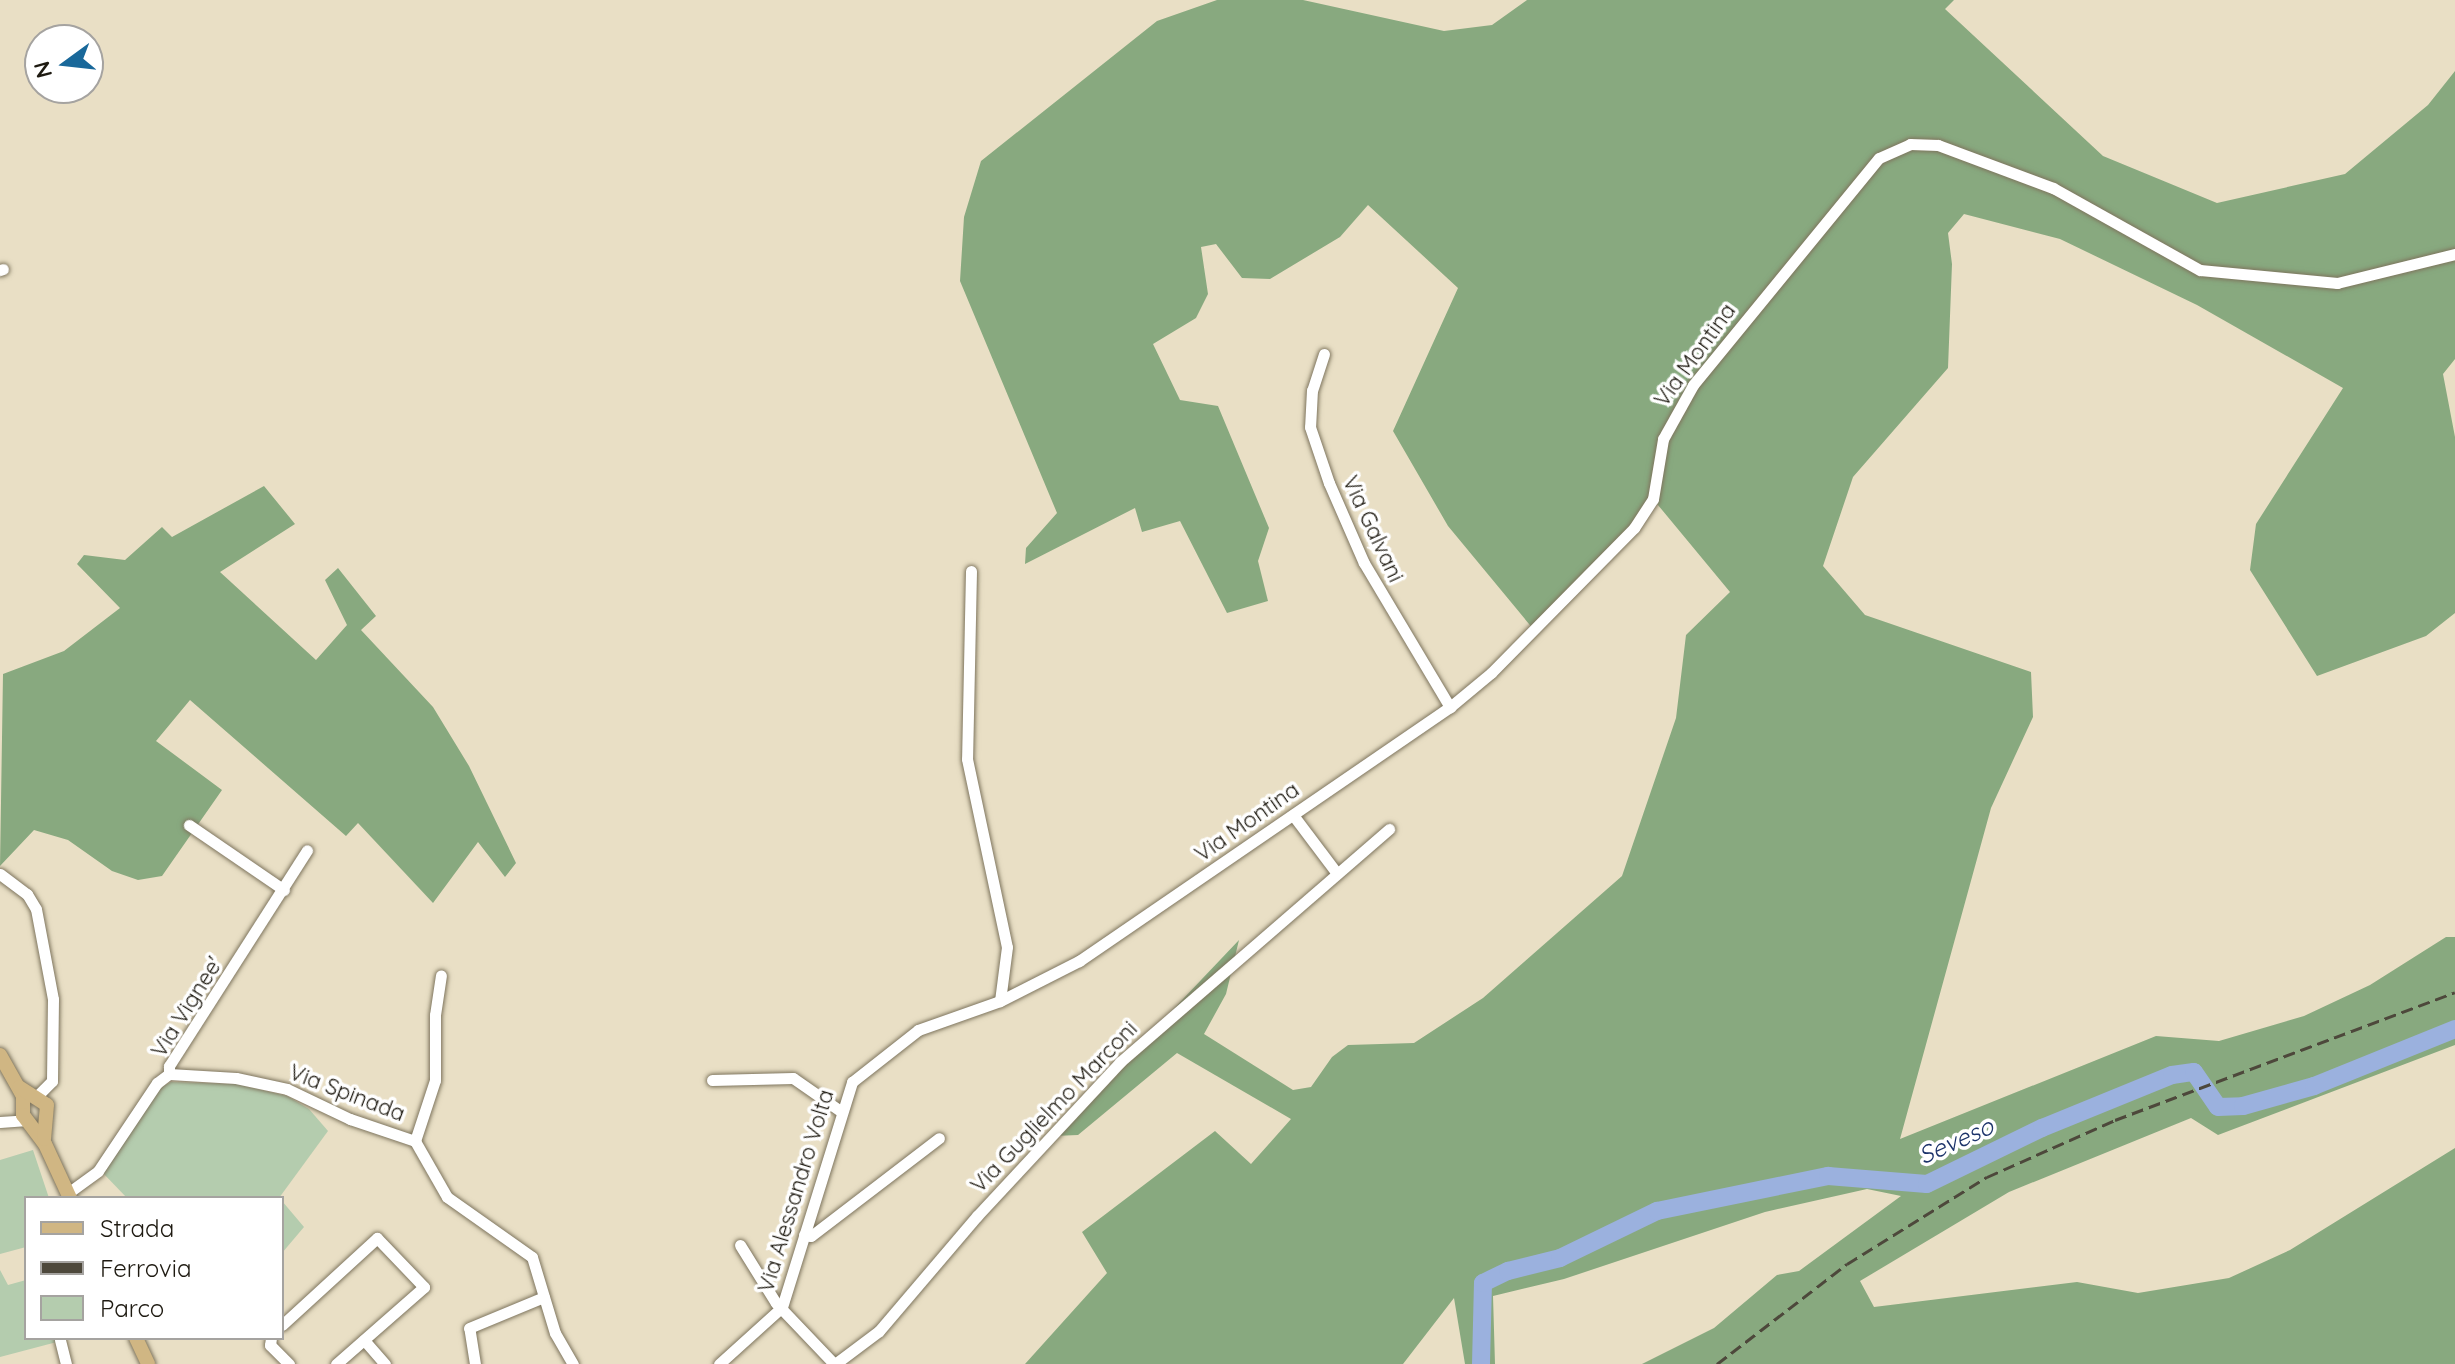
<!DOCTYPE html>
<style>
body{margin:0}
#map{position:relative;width:2455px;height:1364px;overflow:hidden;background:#e9dfc5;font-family:Quicksand,sans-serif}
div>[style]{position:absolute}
.green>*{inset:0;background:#b4ccae}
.forest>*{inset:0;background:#88a97f}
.river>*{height:18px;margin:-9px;padding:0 9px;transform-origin:9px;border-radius:9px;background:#9bb1de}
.roads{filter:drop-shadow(0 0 2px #7e755e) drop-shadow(0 0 2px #7e755e)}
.minor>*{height:11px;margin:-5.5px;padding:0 5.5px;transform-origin:5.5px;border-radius:5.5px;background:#fff}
.major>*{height:14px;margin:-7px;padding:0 7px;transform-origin:7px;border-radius:7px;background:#d0b683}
.rail>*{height:3px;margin-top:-1.5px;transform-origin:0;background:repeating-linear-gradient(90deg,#4d483b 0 12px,transparent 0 18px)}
span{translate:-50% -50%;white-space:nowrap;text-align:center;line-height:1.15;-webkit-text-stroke:7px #fff;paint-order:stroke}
.street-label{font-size:22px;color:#1e1a11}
.water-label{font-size:24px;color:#1c336a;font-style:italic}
.legend{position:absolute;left:24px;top:1196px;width:260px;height:144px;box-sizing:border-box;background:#fff;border:2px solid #a5a3a0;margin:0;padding:10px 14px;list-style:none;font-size:24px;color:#1e1a11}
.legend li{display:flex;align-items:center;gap:16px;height:40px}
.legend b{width:40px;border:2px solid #a5a3a0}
.north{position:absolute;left:24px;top:24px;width:80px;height:80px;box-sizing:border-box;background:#fff;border:2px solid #a5a3a0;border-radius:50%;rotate:255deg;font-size:22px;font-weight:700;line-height:32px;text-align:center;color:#1e1a11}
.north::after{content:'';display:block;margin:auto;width:28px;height:36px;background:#19689a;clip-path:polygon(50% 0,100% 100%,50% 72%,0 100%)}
</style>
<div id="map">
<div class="green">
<i style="clip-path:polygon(171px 1082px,236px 1084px,287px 1096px,309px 1109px,328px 1131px,279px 1198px,127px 1198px,101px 1171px,160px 1088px)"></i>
<i style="clip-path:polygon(33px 1150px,49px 1198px,26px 1198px,26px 1247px,0 1254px,0 1160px)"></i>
<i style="clip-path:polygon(282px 1201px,304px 1227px,282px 1253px)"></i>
<i style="clip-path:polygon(0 1270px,8px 1285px,26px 1280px,26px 1338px,72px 1338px,0 1357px)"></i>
</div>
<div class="forest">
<i style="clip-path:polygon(1217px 0,1303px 0,1444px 31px,1492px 25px,1527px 0,1954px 0,1945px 9px,2103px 156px,2217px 203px,2345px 174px,2428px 105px,2455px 71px,2455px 359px,2443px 374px,2455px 437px,2455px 613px,2426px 636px,2317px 676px,2250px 570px,2256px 524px,2343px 388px,2197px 305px,2060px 239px,1964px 214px,1948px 233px,1952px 264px,1948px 368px,1853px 477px,1823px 566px,1865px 615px,2031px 672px,2033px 717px,1991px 808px,1900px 1139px,2156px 1036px,2219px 1041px,2304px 1016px,2370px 985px,2446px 937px,2455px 937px,2455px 1045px,2218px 1135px,2191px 1118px,2009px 1192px,1860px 1281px,1874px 1307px,2077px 1282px,2138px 1293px,2229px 1278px,2290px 1250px,2455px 1148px,2455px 1364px,1642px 1364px,1714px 1328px,1777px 1275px,1799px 1271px,1901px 1196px,1867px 1189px,1765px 1212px,1564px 1279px,1493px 1296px,1495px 1364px,1465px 1364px,1454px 1298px,1403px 1364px,1025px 1364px,1107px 1273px,1082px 1232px,1215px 1131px,1251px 1164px,1291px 1119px,1177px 1053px,1078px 1135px,1053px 1136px,1239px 940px,1226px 994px,1204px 1034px,1293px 1090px,1311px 1087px,1332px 1057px,1348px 1045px,1414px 1043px,1483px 998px,1622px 876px,1676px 718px,1686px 635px,1730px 592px,1653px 499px,1634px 528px,1534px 630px,1448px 526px,1393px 431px,1458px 288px,1368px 205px,1340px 237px,1270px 279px,1242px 278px,1216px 244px,1201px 247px,1208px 294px,1196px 318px,1153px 344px,1180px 400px,1218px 406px,1269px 528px,1258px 561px,1268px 601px,1227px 613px,1180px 521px,1142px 532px,1135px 508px,1025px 564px,1026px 548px,1057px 513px,960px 281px,964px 217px,981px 161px,1157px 21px)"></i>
<i style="clip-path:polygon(264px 486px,295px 524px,220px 572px,316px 660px,347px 625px,325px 580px,338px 568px,376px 616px,361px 630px,433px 707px,469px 766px,516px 863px,505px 877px,478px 842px,433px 903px,358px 823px,346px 836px,190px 700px,156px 741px,222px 790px,162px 876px,138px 880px,112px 871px,68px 840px,34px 830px,0 866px,3px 674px,64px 651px,120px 608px,77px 564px,84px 555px,125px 560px,162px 527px,172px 537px)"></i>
</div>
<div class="river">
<i style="left:1481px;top:1364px;width:81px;rotate:-88.6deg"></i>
<i style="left:1483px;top:1283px;width:28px;rotate:-26deg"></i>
<i style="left:1508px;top:1271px;width:54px;rotate:-14deg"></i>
<i style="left:1560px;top:1258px;width:108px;rotate:-25.9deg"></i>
<i style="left:1657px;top:1211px;width:175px;rotate:-11.6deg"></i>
<i style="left:1828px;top:1176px;width:99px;rotate:4.6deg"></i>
<i style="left:1927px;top:1184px;width:128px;rotate:-26deg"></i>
<i style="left:2042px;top:1128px;width:140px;rotate:-22.2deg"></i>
<i style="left:2172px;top:1075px;width:22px;rotate:-8deg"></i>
<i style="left:2194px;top:1072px;width:42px;rotate:55.6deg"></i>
<i style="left:2218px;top:1107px;width:25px;rotate:-2deg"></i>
<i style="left:2243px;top:1106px;width:74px;rotate:-15.7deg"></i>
<i style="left:2314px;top:1086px;width:152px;rotate:-22deg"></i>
</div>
<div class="roads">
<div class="minor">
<i style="left:0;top:270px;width:3px;rotate:-18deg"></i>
<i style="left:1324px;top:354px;width:38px;rotate:108deg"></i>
<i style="left:1312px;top:390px;width:37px;rotate:93deg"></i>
<i style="left:1310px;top:427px;width:59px;rotate:71.3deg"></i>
<i style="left:1329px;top:483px;width:87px;rotate:66.4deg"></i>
<i style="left:1364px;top:563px;width:168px;rotate:59.2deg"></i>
<i style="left:971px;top:571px;width:188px;rotate:91.2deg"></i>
<i style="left:967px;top:759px;width:192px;rotate:78deg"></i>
<i style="left:1007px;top:947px;width:54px;rotate:97.4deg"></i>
<i style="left:1293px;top:815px;width:71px;rotate:53deg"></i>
<i style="left:189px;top:825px;width:115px;rotate:34.4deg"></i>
<i style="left:0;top:874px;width:34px;rotate:37deg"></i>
<i style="left:27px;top:894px;width:17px;rotate:59deg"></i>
<i style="left:36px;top:909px;width:92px;rotate:79.3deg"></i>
<i style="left:53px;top:999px;width:82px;rotate:90.7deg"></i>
<i style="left:52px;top:1081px;width:23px;rotate:135deg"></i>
<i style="left:169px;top:1074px;width:67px;rotate:3.4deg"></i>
<i style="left:236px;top:1078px;width:52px;rotate:12.2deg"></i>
<i style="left:287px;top:1089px;width:70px;rotate:25.5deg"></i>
<i style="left:350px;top:1119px;width:69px;rotate:18.7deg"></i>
<i style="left:415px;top:1141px;width:64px;rotate:60.3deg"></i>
<i style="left:447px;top:1197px;width:104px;rotate:35.2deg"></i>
<i style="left:532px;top:1257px;width:79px;rotate:73.2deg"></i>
<i style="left:555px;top:1333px;width:36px;rotate:60deg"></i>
<i style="left:712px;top:1080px;width:81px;rotate:-1.4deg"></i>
<i style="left:793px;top:1078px;width:56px;rotate:34.8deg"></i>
<i style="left:0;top:1122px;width:27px;rotate:-4deg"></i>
<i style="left:415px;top:1141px;width:64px;rotate:-71.8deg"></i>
<i style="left:435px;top:1080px;width:65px;rotate:-90deg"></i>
<i style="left:435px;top:1015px;width:40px;rotate:-81.5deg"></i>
<i style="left:68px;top:1193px;width:37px;rotate:-36deg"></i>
<i style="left:98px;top:1171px;width:106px;rotate:-56.2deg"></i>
<i style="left:157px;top:1083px;width:15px;rotate:-37deg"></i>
<i style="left:169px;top:1074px;width:8px;rotate:-90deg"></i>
<i style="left:169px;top:1066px;width:256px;rotate:-57.4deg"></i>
<i style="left:804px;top:1235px;width:7px;rotate:8deg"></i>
<i style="left:811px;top:1236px;width:161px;rotate:-37.4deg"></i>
<i style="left:740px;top:1245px;width:68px;rotate:58.2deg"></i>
<i style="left:776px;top:1303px;width:84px;rotate:46.4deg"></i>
<i style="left:282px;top:1325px;width:129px;rotate:-42.5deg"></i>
<i style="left:377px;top:1238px;width:68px;rotate:46.2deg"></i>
<i style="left:424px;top:1287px;width:117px;rotate:138.8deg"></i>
<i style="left:271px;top:1338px;width:7px;rotate:98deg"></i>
<i style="left:270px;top:1345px;width:27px;rotate:45deg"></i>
<i style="left:60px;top:1340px;width:25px;rotate:76deg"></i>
<i style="left:364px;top:1340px;width:32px;rotate:49deg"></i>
<i style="left:475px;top:1364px;width:36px;rotate:-99deg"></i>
<i style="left:469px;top:1328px;width:81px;rotate:-22.5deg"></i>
<i style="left:719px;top:1364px;width:85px;rotate:-42.1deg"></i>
<i style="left:782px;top:1307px;width:236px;rotate:-72.7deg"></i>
<i style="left:852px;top:1082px;width:84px;rotate:-38.2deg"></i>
<i style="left:918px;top:1030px;width:87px;rotate:-19.5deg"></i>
<i style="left:1000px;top:1001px;width:89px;rotate:-26.9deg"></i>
<i style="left:1079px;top:961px;width:450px;rotate:-34.4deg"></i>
<i style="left:1450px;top:707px;width:53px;rotate:-39.7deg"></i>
<i style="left:1491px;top:673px;width:204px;rotate:-45.4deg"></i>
<i style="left:1634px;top:528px;width:35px;rotate:-57deg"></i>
<i style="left:1653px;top:499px;width:61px;rotate:-80.5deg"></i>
<i style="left:1663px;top:439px;width:62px;rotate:-60.9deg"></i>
<i style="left:1693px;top:385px;width:293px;rotate:-50.7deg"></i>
<i style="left:1879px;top:158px;width:34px;rotate:-24deg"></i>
<i style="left:1910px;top:144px;width:28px;rotate:2deg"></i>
<i style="left:1938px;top:145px;width:123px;rotate:20.5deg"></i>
<i style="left:2053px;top:188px;width:168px;rotate:29.2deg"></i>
<i style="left:2200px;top:270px;width:138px;rotate:5.4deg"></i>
<i style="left:2337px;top:283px;width:122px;rotate:-13.8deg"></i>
<i style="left:835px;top:1364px;width:55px;rotate:-36.9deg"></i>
<i style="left:879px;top:1331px;width:151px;rotate:-49.6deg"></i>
<i style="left:977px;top:1216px;width:210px;rotate:-47.1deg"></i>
<i style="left:1120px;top:1062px;width:356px;rotate:-40.9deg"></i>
</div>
<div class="major">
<i style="left:0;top:1055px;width:47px;rotate:60.7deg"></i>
<i style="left:23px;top:1096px;width:19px;rotate:90deg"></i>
<i style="left:23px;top:1115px;width:36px;rotate:53deg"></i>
<i style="left:45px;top:1144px;width:60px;rotate:65.2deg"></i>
<i style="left:19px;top:1087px;width:33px;rotate:33deg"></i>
<i style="left:47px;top:1105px;width:34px;rotate:95deg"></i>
<i style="left:136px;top:1338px;width:29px;rotate:65deg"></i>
</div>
</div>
<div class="rail">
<i style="left:1717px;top:1364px;width:164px;rotate:-37.6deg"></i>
<i style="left:1847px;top:1264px;width:165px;rotate:-31.9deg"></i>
<i style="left:1987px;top:1177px;width:140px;rotate:-24deg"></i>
<i style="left:2115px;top:1120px;width:363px;rotate:-20.6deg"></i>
</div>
<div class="street-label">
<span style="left:1695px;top:355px;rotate:-54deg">Via Montina</span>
<span style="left:1373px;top:529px;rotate:65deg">Via Galvani</span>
<span style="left:1247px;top:822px;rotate:-35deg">Via Montina</span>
<span style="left:187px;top:1007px;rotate:-58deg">Via Vignee'</span>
<span style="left:347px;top:1093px;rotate:21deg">Via Spinada</span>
<span style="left:1054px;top:1107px;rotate:-46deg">Via Guglielmo Marconi</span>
<span style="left:796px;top:1191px;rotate:-73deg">Via Alessandro Volta</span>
</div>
<div class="water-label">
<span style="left:1956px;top:1141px;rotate:-24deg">Seveso</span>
</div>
<ul class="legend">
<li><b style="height:10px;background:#d0b683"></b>Strada</li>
<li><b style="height:10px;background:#4d483b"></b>Ferrovia</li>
<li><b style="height:22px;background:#b4ccae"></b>Parco</li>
</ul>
<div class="north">N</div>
</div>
